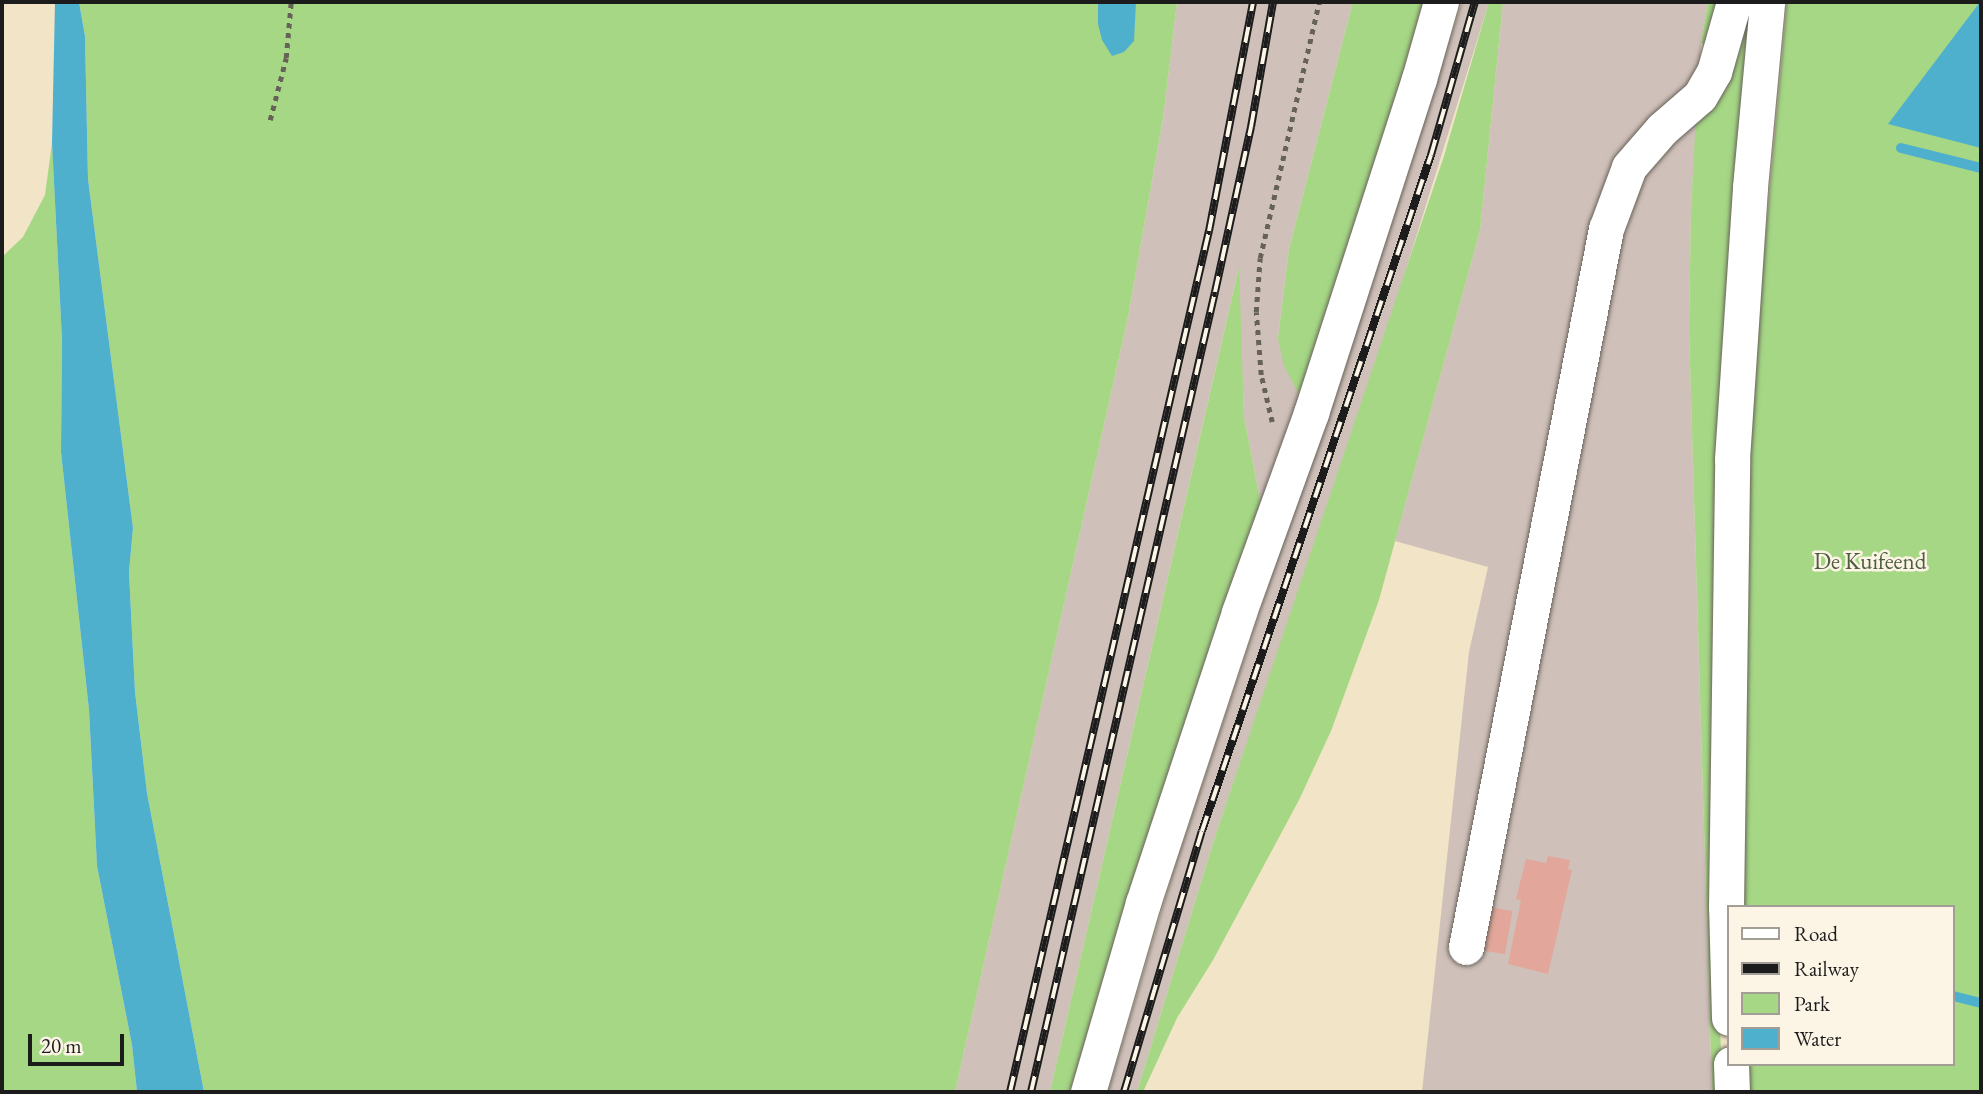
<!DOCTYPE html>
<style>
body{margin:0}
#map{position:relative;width:1983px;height:1094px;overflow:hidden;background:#f1e4c7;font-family:"EB Garamond",serif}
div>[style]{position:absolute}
.industrial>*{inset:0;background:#cfc0ba}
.green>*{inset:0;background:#a5d785}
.water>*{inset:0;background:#4fb0ce}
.stream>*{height:10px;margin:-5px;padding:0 5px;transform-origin:5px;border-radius:5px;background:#4fb0ce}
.building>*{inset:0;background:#e2a69a;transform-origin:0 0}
.path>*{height:4.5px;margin-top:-2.25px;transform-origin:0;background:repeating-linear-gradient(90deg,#676258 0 5px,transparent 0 10px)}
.roads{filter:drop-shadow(0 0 2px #676258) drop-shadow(0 0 2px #676258)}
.minor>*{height:35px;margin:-17.5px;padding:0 17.5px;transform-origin:17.5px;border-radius:17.5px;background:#fff}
.rail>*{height:8px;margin-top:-4px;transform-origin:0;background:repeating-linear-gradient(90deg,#fcf5e5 0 16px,#1c1c1c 0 32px);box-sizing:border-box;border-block:2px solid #1c1c1c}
span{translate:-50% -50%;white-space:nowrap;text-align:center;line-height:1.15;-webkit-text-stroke:5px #fcf5e5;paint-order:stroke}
.park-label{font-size:23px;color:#4c5d41}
.frame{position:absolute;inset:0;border:4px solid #1c1c1c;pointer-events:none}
.legend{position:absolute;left:1727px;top:905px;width:228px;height:161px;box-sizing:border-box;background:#fcf5e5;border:2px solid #a29e95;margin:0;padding:9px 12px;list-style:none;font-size:21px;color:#1c1c1c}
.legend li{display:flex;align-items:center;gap:14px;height:35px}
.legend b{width:35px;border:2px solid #a29e95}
.scale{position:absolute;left:28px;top:1034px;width:96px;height:32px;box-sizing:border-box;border:4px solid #1c1c1c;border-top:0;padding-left:9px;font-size:21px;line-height:24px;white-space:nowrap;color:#1c1c1c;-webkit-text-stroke:5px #fcf5e5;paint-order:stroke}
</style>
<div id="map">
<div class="industrial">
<i style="clip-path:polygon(1177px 2px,1353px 2px,1289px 249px,1278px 339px,1303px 402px,1261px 505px,1244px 417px,1238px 271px,1050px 1092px,955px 1092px,1128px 317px,1163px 118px)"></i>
<i style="clip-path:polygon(1462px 2px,1489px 2px,1385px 337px,1214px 840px,1137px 1092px,1108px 1092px,1172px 876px)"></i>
<i style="clip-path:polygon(1503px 2px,1708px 2px,1701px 43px,1691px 209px,1689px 330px,1712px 1092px,1422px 1092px,1469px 652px,1488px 567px,1395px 541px,1480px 230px)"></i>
</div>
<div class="green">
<i style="clip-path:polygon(79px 2px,1177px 2px,1163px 118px,1128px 317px,955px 1092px,204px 1092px,147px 793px,135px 692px,129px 572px,133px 528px,88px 179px,85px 36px)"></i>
<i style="clip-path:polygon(1353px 2px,1432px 2px,1303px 402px,1284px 366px,1278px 339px,1289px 249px)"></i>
<i style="clip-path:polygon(1489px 2px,1503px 2px,1480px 230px,1379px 600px,1331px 731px,1299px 800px,1213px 960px,1177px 1018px,1143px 1092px,1137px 1092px,1214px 840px,1444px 156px)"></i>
<i style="clip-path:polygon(1708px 2px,1720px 2px,1708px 48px,1701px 43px)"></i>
<i style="clip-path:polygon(1757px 2px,1715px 841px,1722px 1092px,1712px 1092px,1689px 330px,1691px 209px,1696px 115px,1726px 89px,1741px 16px)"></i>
<i style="clip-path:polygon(1787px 2px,1981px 2px,1981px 1092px,1748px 1092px,1747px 1064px,1953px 1064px,1953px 907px,1742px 907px,1742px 493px)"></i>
<i style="clip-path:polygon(52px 143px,62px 340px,61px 452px,89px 710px,97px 866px,132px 1045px,137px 1092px,2px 1092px,2px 257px,23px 237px,45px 195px)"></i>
<i style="clip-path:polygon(1239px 267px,1244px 417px,1261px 505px,1079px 1092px,1050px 1092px)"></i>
</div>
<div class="water">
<i style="clip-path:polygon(55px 2px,79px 2px,85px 36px,88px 179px,133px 528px,129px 572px,135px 692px,147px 793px,204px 1092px,137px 1092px,132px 1045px,97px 866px,89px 710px,61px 452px,62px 340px,52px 143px)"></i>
<i style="clip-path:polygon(1098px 2px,1136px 2px,1134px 41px,1124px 52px,1112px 56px,1102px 40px,1098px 24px)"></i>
<i style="clip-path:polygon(1980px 2px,1981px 148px,1888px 124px)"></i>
</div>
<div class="stream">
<i style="left:1901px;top:148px;width:82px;rotate:14deg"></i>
<i style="left:1953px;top:996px;width:29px;rotate:14deg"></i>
</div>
<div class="building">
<i style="clip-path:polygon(1548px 856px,1570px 860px,1568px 869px,1572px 870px,1548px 974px,1508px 964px,1521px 900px,1516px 899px,1526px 859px,1546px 863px)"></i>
<i style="left:1484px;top:906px;width:29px;height:44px;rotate:10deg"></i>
</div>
<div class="path">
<i style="left:270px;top:120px;width:64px;rotate:-75.5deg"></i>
<i style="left:286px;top:58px;width:56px;rotate:-84.9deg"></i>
<i style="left:1272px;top:422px;width:48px;rotate:-103.2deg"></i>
<i style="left:1261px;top:375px;width:63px;rotate:-94.5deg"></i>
<i style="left:1256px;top:312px;width:54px;rotate:-85.8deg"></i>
<i style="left:1260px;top:258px;width:263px;rotate:-77deg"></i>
</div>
<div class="roads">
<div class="minor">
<i style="left:1466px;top:947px;width:732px;rotate:-78.97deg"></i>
<i style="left:1606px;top:229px;width:66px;rotate:-69.6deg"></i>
<i style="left:1629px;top:167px;width:50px;rotate:-49deg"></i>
<i style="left:1662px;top:129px;width:50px;rotate:-41deg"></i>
<i style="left:1700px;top:96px;width:28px;rotate:-60deg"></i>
<i style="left:1714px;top:72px;width:73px;rotate:-74.1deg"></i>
<i style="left:1729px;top:1018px;width:111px;rotate:-91.5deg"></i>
<i style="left:1726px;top:907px;width:448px;rotate:-89.2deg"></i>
<i style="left:1732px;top:459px;width:273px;rotate:-86.2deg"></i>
<i style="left:1750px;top:187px;width:186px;rotate:-84.7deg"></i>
<i style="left:1731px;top:1064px;width:28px;rotate:88deg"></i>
<i style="left:1088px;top:1092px;width:197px;rotate:-73.8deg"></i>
<i style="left:1143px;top:903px;width:306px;rotate:-71.7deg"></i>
<i style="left:1239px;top:612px;width:212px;rotate:-70.1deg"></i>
<i style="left:1311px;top:413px;width:351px;rotate:-72.1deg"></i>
<i style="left:1419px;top:79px;width:80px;rotate:-74.1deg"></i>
</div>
</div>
<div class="rail">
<i style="left:1010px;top:1092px;width:884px;rotate:-76.99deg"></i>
<i style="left:1209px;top:231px;width:233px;rotate:-79.1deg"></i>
<i style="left:1031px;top:1092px;width:821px;rotate:-77.05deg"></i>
<i style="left:1215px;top:292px;width:169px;rotate:-77.7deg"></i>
<i style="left:1251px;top:127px;width:127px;rotate:-80deg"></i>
<i style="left:1124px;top:1092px;width:272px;rotate:-73.4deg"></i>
<i style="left:1202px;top:831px;width:714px;rotate:-71.29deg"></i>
<i style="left:1431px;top:155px;width:159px;rotate:-74deg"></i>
</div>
<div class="park-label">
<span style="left:1870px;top:561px">De Kuifeend</span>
</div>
<div class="frame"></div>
<ul class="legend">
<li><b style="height:9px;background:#fff"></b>Road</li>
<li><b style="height:9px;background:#1c1c1c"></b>Railway</li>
<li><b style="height:19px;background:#a5d785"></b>Park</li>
<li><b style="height:19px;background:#4fb0ce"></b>Water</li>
</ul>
<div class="scale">20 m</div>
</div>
